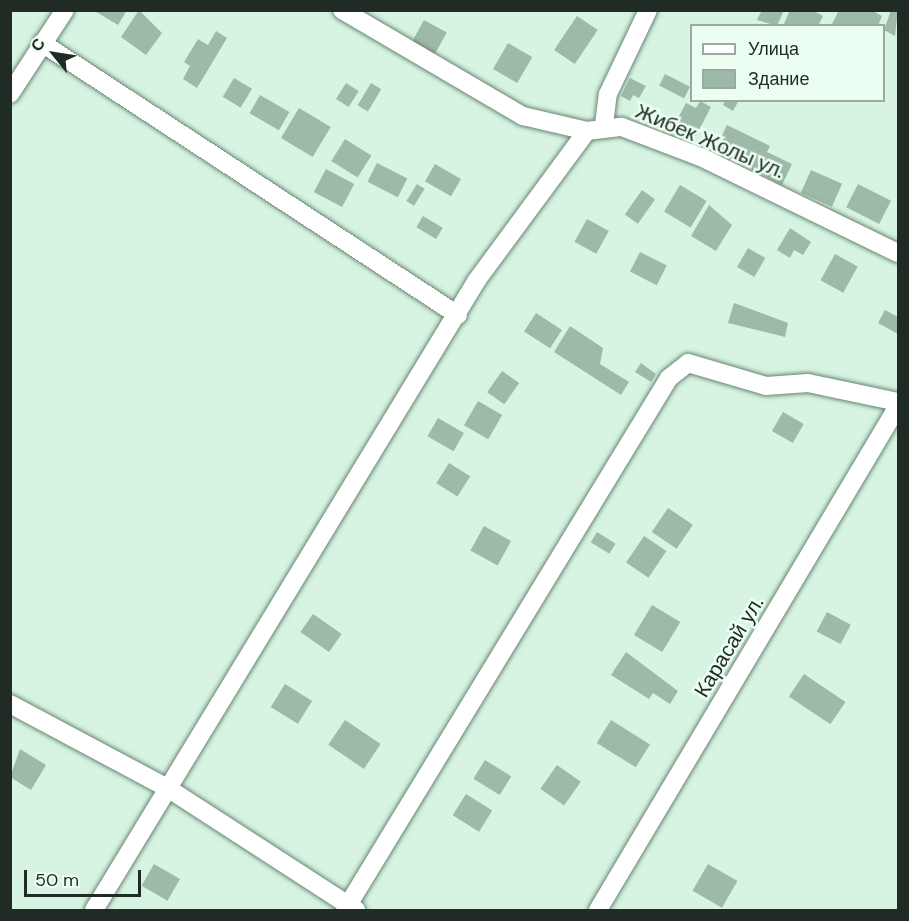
<!DOCTYPE html>
<meta charset="utf-8">
<style>
body{margin:0}
#map{position:relative;width:909px;height:921px;overflow:hidden;background:#d6f4e1;font-family:"DM Sans",sans-serif}
div>[style]{position:absolute}
.building>*{inset:0;background:#9dbaa8;transform-origin:0 0}
.roads{filter:drop-shadow(0 0 2px #698474) drop-shadow(0 0 2px #698474)}
.minor>*{height:18px;margin:-9px;padding:0 9px;transform-origin:9px;border-radius:9px;background:#fff}
span{translate:-50% -50%;white-space:nowrap;text-align:center;line-height:1.15;-webkit-text-stroke:5px #ecfef2;paint-order:stroke}
.street-label{font-size:21px;color:#1f2b24}
.frame{position:absolute;inset:0;border:12px solid #1f2b24;pointer-events:none}
.legend{position:absolute;left:690px;top:24px;width:195px;height:78px;box-sizing:border-box;background:#ecfef2;border:2px solid #9aaaa0;margin:0;padding:8px 10px;list-style:none;font-size:18px;color:#1f2b24}
.legend li{display:flex;align-items:center;gap:12px;height:30px}
.legend b{width:30px;border:2px solid #9aaaa0}
.north{position:absolute;left:24px;top:24px;width:60px;height:60px;-webkit-text-stroke:4px #ecfef2;paint-order:stroke;rotate:300deg;font-size:16px;font-weight:700;line-height:24px;text-align:center;color:#1f2b24}
.north::after{content:'';display:block;margin:auto;width:21px;height:27px;background:#1f2b24;clip-path:polygon(50% 0,100% 100%,50% 72%,0 100%)}
.scale{position:absolute;left:24px;top:870px;width:117px;height:27px;box-sizing:border-box;border:3px solid #1f2b24;border-top:0;padding-left:8px;font-size:18px;line-height:21px;white-space:nowrap;color:#1f2b24;-webkit-text-stroke:4px #ecfef2;paint-order:stroke}
</style>
<div id="map">
<div class="building">
<i style="clip-path:polygon(93px 10px,127px 10px,118px 25px)"></i>
<i style="clip-path:polygon(139px 10px,162px 33px,146px 55px,121px 37px)"></i>
<i style="clip-path:polygon(762px 10px,784px 10px,777px 26px,757px 20px)"></i>
<i style="clip-path:polygon(790px 10px,812px 10px,823px 16px,818px 26px,783px 26px)"></i>
<i style="clip-path:polygon(839px 10px,871px 10px,882px 16px,878px 26px,831px 26px)"></i>
<i style="clip-path:polygon(891px 10px,898px 10px,895px 36px,884px 30px)"></i>
<i style="left:577px;top:16px;width:25px;height:41px;rotate:34deg"></i>
<i style="left:424px;top:20px;width:26px;height:26px;rotate:29deg"></i>
<i style="clip-path:polygon(216px 31px,227px 38px,197px 88px,183px 79px,190px 66px,184px 62px,198px 39px,208px 45px)"></i>
<i style="left:508px;top:43px;width:28px;height:30px;rotate:30deg"></i>
<i style="left:665px;top:74px;width:28px;height:13px;rotate:27deg"></i>
<i style="left:234px;top:78px;width:21px;height:22px;rotate:31deg"></i>
<i style="clip-path:polygon(630px 78px,646px 86px,639px 98px,633px 95px,630px 101px,621px 96px)"></i>
<i style="left:346px;top:83px;width:15px;height:19px;rotate:32deg"></i>
<i style="left:371px;top:83px;width:12px;height:26px;rotate:31deg"></i>
<i style="left:260px;top:95px;width:34px;height:21px;rotate:30deg"></i>
<i style="clip-path:polygon(725px 100px,739px 100px,733px 111px,723px 105px)"></i>
<i style="clip-path:polygon(700px 101px,711px 107px,696px 136px,675px 124px,686px 103px,696px 108px)"></i>
<i style="left:299px;top:108px;width:37px;height:35px;rotate:31deg"></i>
<i style="clip-path:polygon(727px 125px,770px 146px,767px 152px,792px 164px,782px 185px,715px 150px)"></i>
<i style="left:345px;top:139px;width:31px;height:26px;rotate:32deg"></i>
<i style="left:377px;top:163px;width:34px;height:21px;rotate:27deg"></i>
<i style="left:435px;top:164px;width:30px;height:20px;rotate:30deg"></i>
<i style="left:326px;top:169px;width:32px;height:26px;rotate:28deg"></i>
<i style="left:811px;top:170px;width:34px;height:25px;rotate:24deg"></i>
<i style="left:417px;top:184px;width:9px;height:20px;rotate:32deg"></i>
<i style="left:858px;top:184px;width:37px;height:26px;rotate:27deg"></i>
<i style="left:680px;top:185px;width:31px;height:31px;rotate:31deg"></i>
<i style="left:642px;top:190px;width:16px;height:30px;rotate:35deg"></i>
<i style="clip-path:polygon(709px 205px,732px 225px,716px 251px,691px 236px)"></i>
<i style="left:423px;top:216px;width:23px;height:13px;rotate:31deg"></i>
<i style="left:587px;top:219px;width:25px;height:26px;rotate:29deg"></i>
<i style="clip-path:polygon(790px 228px,811px 242px,803px 255px,794px 250px,790px 258px,777px 250px)"></i>
<i style="left:748px;top:248px;width:20px;height:22px;rotate:30deg"></i>
<i style="left:640px;top:252px;width:30px;height:22px;rotate:27deg"></i>
<i style="left:835px;top:254px;width:26px;height:30px;rotate:29deg"></i>
<i style="clip-path:polygon(734px 303px,788px 323px,785px 337px,728px 323px)"></i>
<i style="clip-path:polygon(885px 310px,898px 317px,898px 334px,878px 323px)"></i>
<i style="left:536px;top:313px;width:31px;height:22px;rotate:33deg"></i>
<i style="clip-path:polygon(570px 326px,603px 348px,600px 364px,629px 382px,621px 395px,554px 352px)"></i>
<i style="clip-path:polygon(641px 363px,656px 374px,651px 382px,635px 372px)"></i>
<i style="left:502px;top:371px;width:21px;height:26px;rotate:35deg"></i>
<i style="left:478px;top:401px;width:28px;height:28px;rotate:30deg"></i>
<i style="left:783px;top:412px;width:24px;height:22px;rotate:30deg"></i>
<i style="left:438px;top:418px;width:30px;height:21px;rotate:30deg"></i>
<i style="left:449px;top:463px;width:25px;height:24px;rotate:32deg"></i>
<i style="left:668px;top:508px;width:30px;height:29px;rotate:34deg"></i>
<i style="left:484px;top:526px;width:31px;height:28px;rotate:29deg"></i>
<i style="left:597px;top:532px;width:22px;height:12px;rotate:32deg"></i>
<i style="left:644px;top:536px;width:27px;height:32px;rotate:34deg"></i>
<i style="left:652px;top:605px;width:33px;height:35px;rotate:31deg"></i>
<i style="left:827px;top:612px;width:27px;height:22px;rotate:28deg"></i>
<i style="left:313px;top:614px;width:35px;height:22px;rotate:35deg"></i>
<i style="clip-path:polygon(626px 652px,678px 691px,670px 704px,653px 693px,649px 699px,611px 675px)"></i>
<i style="left:804px;top:674px;width:50px;height:27px;rotate:34deg"></i>
<i style="left:285px;top:684px;width:32px;height:27px;rotate:32deg"></i>
<i style="left:345px;top:720px;width:43px;height:30px;rotate:34deg"></i>
<i style="left:611px;top:720px;width:46px;height:27px;rotate:32deg"></i>
<i style="clip-path:polygon(20px 749px,46px 765px,31px 790px,10px 777px)"></i>
<i style="left:485px;top:760px;width:31px;height:22px;rotate:32deg"></i>
<i style="left:557px;top:765px;width:29px;height:29px;rotate:35deg"></i>
<i style="left:466px;top:794px;width:31px;height:25px;rotate:32deg"></i>
<i style="left:154px;top:864px;width:30px;height:25px;rotate:30deg"></i>
<i style="left:708px;top:864px;width:34px;height:31px;rotate:30deg"></i>
</div>
<div class="roads">
<div class="minor">
<i style="left:342px;top:10px;width:210px;rotate:30.4deg"></i>
<i style="left:523px;top:116px;width:66px;rotate:13.2deg"></i>
<i style="left:587px;top:131px;width:35px;rotate:-7deg"></i>
<i style="left:622px;top:127px;width:87px;rotate:20.9deg"></i>
<i style="left:703px;top:158px;width:217px;rotate:26deg"></i>
<i style="left:42px;top:43px;width:497px;rotate:33.2deg"></i>
<i style="left:10px;top:94px;width:100px;rotate:-56.8deg"></i>
<i style="left:604px;top:125px;width:31px;rotate:-83deg"></i>
<i style="left:608px;top:94px;width:93px;rotate:-64.5deg"></i>
<i style="left:10px;top:704px;width:180px;rotate:28.1deg"></i>
<i style="left:169px;top:789px;width:223px;rotate:32.9deg"></i>
<i style="left:94px;top:910px;width:737px;rotate:-58.7deg"></i>
<i style="left:477px;top:280px;width:185px;rotate:-53.6deg"></i>
<i style="left:345px;top:910px;width:623px;rotate:-58.66deg"></i>
<i style="left:669px;top:378px;width:24px;rotate:-38deg"></i>
<i style="left:688px;top:363px;width:81px;rotate:16.4deg"></i>
<i style="left:766px;top:386px;width:42px;rotate:-4.1deg"></i>
<i style="left:808px;top:383px;width:92px;rotate:11.9deg"></i>
<i style="left:598px;top:910px;width:587px;rotate:-59.24deg"></i>
</div>
</div>
<div class="street-label">
<span style="left:710px;top:141px;rotate:23deg">Жибек Жолы ул.</span>
<span style="left:729px;top:647px;rotate:-59deg">Карасай ул.</span>
</div>
<div class="frame"></div>
<ul class="legend">
<li><b style="height:8px;background:#fff"></b>Улица</li>
<li><b style="height:16px;background:#9dbaa8"></b>Здание</li>
</ul>
<div class="north">С</div>
<div class="scale">50 m</div>
</div>
